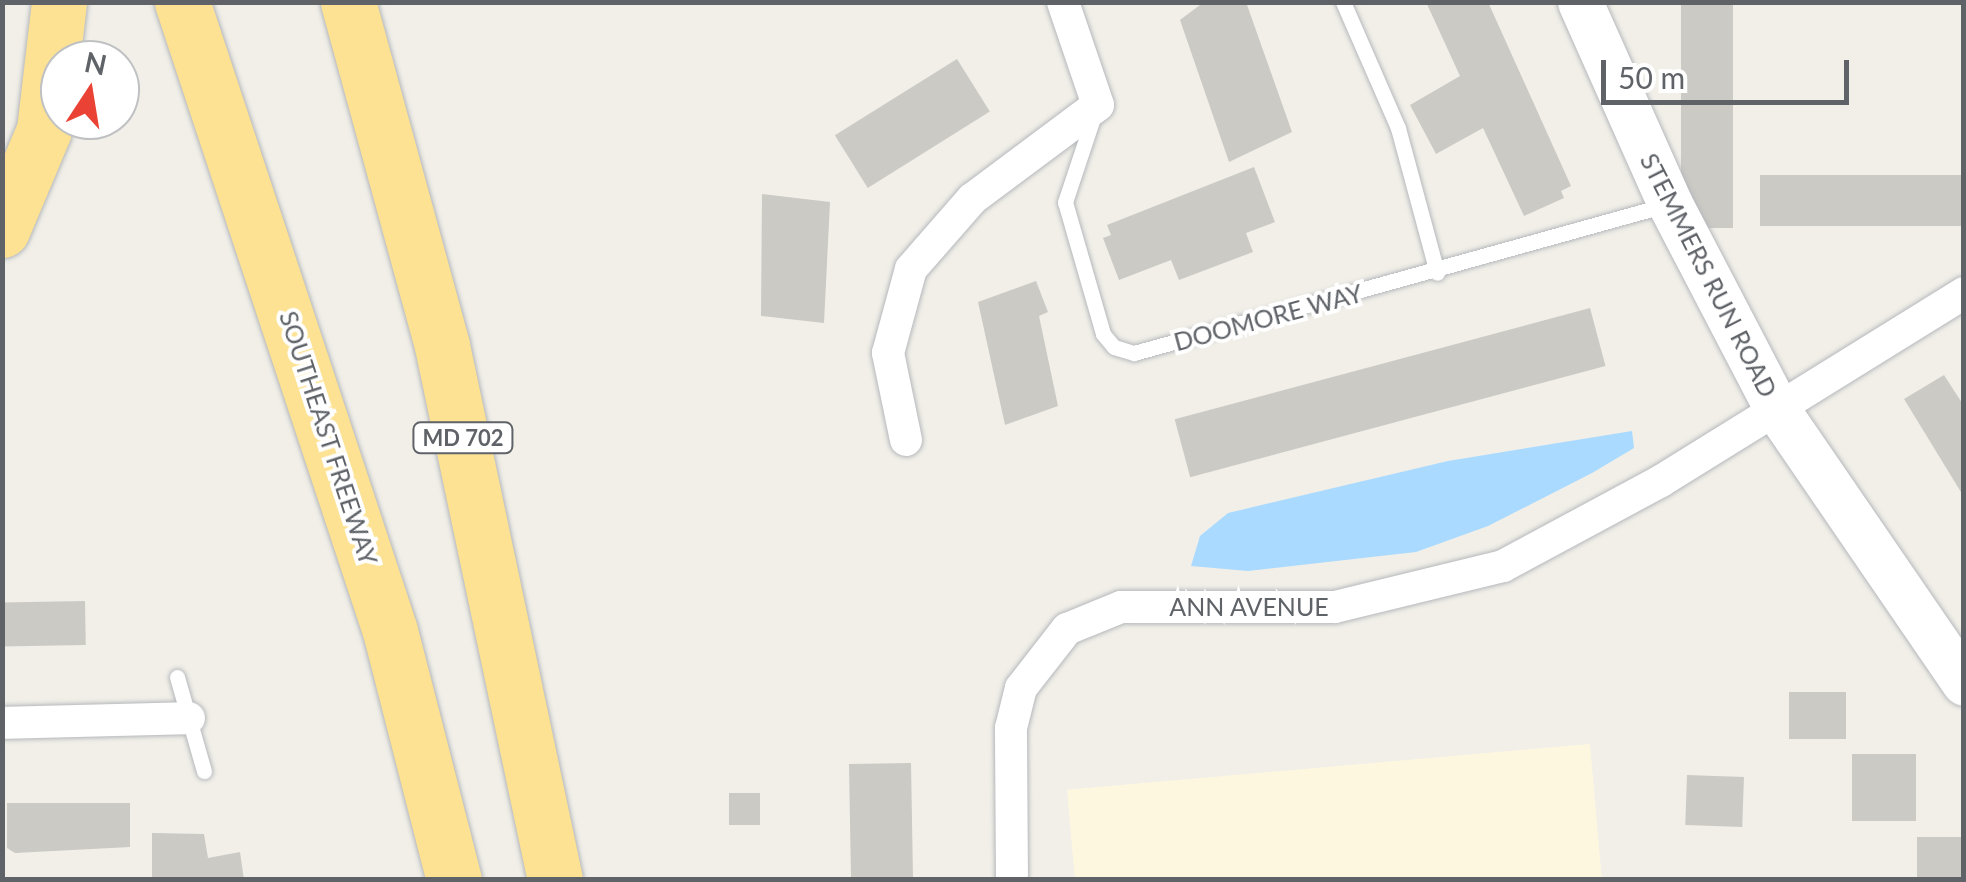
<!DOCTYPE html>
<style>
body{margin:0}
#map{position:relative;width:1966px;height:882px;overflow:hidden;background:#f1efe8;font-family:Lato,sans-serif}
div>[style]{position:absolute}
.commercial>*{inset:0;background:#fef7e0;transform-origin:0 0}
.water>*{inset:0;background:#aadaff}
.building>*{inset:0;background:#cccac5;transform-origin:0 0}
.roads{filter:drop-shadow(0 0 2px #b5b8bc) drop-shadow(0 0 2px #b5b8bc)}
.lane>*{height:15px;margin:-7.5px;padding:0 7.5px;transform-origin:7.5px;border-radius:7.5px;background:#fff}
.street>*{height:32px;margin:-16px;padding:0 16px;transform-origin:16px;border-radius:16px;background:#fff}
.secondary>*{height:45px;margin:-22.5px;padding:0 22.5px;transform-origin:22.5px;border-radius:22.5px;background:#fff}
.highway>*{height:55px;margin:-27.5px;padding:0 27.5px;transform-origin:27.5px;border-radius:27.5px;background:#fde293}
span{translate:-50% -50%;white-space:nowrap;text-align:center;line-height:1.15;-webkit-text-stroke:8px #fff;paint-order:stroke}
.shield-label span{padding:2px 8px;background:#fff;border:2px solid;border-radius:8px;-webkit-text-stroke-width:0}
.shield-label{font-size:22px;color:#5f6368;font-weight:700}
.street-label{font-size:25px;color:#5f6368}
.frame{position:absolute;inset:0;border:5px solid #5f6368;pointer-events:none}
.north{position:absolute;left:40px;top:40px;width:100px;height:100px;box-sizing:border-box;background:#fff;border:2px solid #bfc1c3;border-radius:50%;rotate:12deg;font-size:28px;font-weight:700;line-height:40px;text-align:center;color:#5f6368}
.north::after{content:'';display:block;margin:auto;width:35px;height:45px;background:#ea4335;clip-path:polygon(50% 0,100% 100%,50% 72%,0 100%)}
.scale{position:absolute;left:1601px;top:60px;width:248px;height:45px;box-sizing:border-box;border:5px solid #5f6368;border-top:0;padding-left:12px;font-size:30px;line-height:35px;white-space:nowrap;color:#5f6368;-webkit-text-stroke:8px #fff;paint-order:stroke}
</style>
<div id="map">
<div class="commercial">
<i style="left:1590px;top:744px;width:135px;height:525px;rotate:85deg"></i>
</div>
<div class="water">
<i style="clip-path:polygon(1632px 431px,1634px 448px,1592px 473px,1488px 526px,1416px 552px,1248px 571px,1191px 566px,1200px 536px,1228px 513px,1448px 461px)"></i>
</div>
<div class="building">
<i style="clip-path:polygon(1204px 2px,1246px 2px,1292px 132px,1229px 162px,1180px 20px)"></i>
<i style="clip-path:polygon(1426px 2px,1488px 2px,1571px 186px,1561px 191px,1564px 198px,1524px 216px,1483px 128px,1436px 154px,1410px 105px,1460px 76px)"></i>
<i style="left:1681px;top:2px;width:52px;height:226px"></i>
<i style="left:957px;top:59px;width:62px;height:144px;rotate:58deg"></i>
<i style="clip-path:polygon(1254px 167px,1275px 222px,1246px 233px,1253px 252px,1179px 280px,1171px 260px,1119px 280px,1103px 238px,1111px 235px,1107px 225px)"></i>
<i style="left:1964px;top:175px;width:51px;height:204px;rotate:90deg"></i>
<i style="clip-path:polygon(762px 194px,830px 202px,824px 323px,761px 316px)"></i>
<i style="clip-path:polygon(1036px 281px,1048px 312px,1039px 316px,1058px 406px,1005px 425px,978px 302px)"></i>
<i style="left:1590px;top:308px;width:60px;height:430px;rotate:75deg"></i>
<i style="clip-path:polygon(1944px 375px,1964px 406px,1964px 497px,1904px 399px)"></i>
<i style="left:85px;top:601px;width:44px;height:83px;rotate:89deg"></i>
<i style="left:1846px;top:692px;width:47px;height:57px;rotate:90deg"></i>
<i style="left:1852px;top:754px;width:64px;height:67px"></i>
<i style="left:911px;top:763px;width:117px;height:62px;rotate:89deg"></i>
<i style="left:1687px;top:775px;width:57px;height:50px;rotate:2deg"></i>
<i style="left:729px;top:793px;width:31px;height:32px"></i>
<i style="clip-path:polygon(7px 803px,130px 803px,130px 847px,15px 853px,7px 848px)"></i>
<i style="clip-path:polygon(152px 833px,204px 834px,208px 858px,240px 852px,244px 880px,152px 880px)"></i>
<i style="left:1964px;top:837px;width:43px;height:47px;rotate:90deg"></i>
</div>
<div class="roads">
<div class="lane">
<i style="left:1343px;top:2px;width:137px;rotate:66.4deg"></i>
<i style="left:1398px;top:128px;width:150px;rotate:74.9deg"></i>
<i style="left:1093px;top:118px;width:89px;rotate:108.4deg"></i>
<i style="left:1065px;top:202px;width:137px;rotate:73.9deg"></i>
<i style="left:1103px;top:334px;width:17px;rotate:50deg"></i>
<i style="left:1114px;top:347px;width:21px;rotate:17deg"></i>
<i style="left:1134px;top:353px;width:552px;rotate:-15.55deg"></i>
<i style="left:177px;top:677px;width:98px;rotate:74deg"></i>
</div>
<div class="street">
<i style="left:906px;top:440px;width:89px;rotate:-101.7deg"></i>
<i style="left:888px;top:353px;width:87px;rotate:-74.7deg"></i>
<i style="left:911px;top:269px;width:93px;rotate:-48.9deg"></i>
<i style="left:972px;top:199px;width:157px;rotate:-36.7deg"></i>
<i style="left:1098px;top:105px;width:109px;rotate:-108.8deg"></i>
<i style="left:2px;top:723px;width:187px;rotate:-1.5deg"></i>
<i style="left:1012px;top:880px;width:152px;rotate:-90.4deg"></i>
<i style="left:1011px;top:728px;width:41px;rotate:-76deg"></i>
<i style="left:1021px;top:688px;width:75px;rotate:-52.1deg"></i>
<i style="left:1067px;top:629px;width:58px;rotate:-22.2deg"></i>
<i style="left:1121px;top:607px;width:214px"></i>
<i style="left:1335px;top:607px;width:173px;rotate:-13.7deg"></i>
<i style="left:1503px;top:566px;width:179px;rotate:-28.3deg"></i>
<i style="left:1661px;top:481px;width:357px;rotate:-31.8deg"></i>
</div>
<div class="secondary">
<i style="left:1580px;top:2px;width:221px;rotate:66deg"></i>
<i style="left:1670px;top:204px;width:230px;rotate:62.5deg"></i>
<i style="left:1776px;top:408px;width:333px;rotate:55.6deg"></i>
</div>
<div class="highway">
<i style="left:182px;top:2px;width:662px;rotate:71.7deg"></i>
<i style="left:390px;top:631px;width:257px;rotate:75.6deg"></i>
<i style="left:348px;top:2px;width:357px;rotate:74.7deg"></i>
<i style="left:442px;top:346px;width:546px;rotate:78.05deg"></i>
<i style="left:2px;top:230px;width:108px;rotate:-67.2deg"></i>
<i style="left:44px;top:130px;width:129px;rotate:-83.3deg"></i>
</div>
</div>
<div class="shield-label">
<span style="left:463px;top:438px">MD 702</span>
</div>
<div class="street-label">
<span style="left:1709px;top:275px;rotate:63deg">STEMMERS RUN ROAD</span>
<span style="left:1268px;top:317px;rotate:-15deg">DOOMORE WAY</span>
<span style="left:329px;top:438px;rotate:72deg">SOUTHEAST FREEWAY</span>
<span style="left:1249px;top:606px">ANN AVENUE</span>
</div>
<div class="frame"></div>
<div class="north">N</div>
<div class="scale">50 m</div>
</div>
